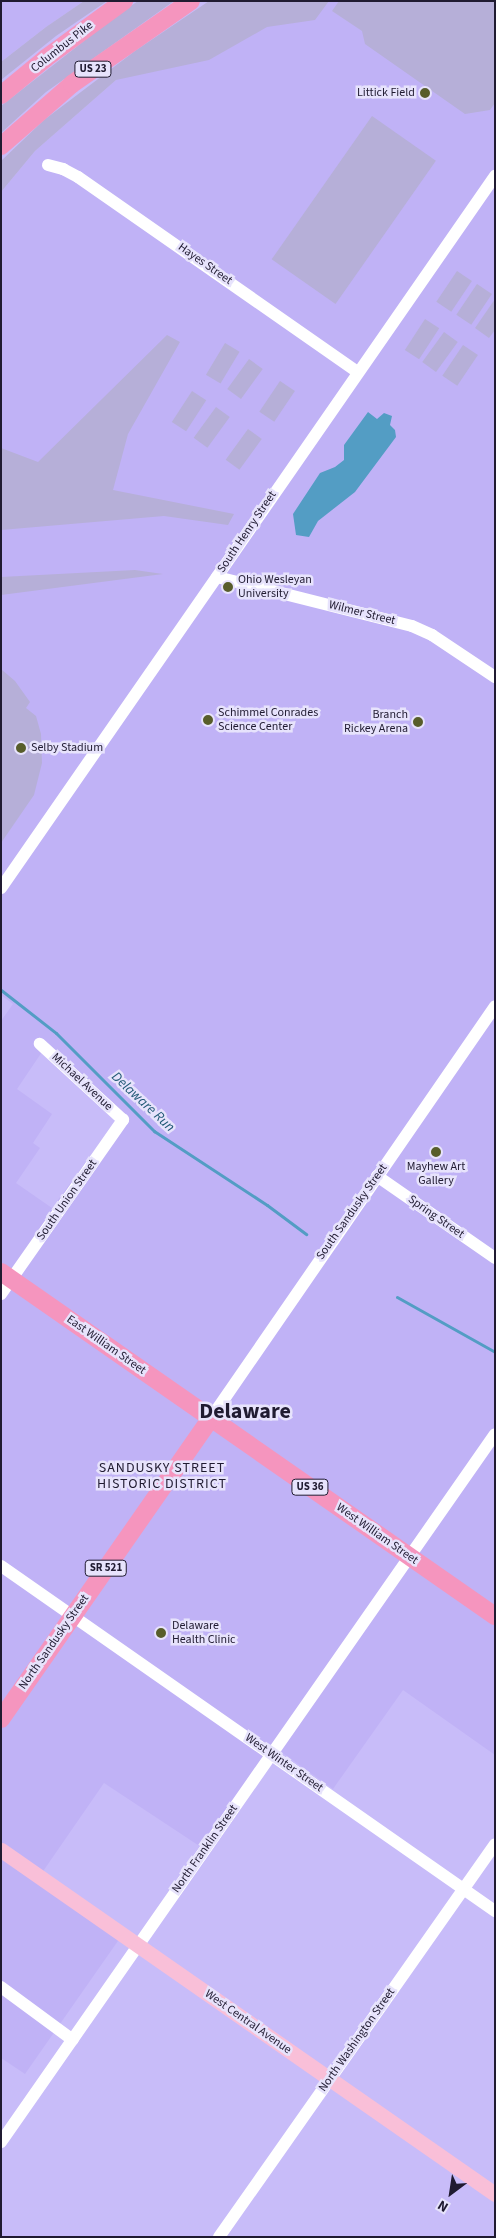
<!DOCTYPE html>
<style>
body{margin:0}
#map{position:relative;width:496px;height:2238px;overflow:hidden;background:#c8bcf9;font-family:"Source Sans 3",sans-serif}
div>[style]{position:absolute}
.built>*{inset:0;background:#c0b2f6}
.green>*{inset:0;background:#b6afd8;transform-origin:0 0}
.water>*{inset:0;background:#539dc4}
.stream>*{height:3px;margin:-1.5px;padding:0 1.5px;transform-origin:1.5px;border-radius:1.5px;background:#539dc4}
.minor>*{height:12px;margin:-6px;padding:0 6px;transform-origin:6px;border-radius:6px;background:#fff}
.major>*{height:15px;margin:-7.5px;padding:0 7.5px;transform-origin:7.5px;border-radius:7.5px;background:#f9bfd8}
.highway>*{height:18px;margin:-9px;padding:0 9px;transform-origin:9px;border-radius:9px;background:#f595be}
.dots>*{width:14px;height:14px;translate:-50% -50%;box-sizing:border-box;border:2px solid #e7e3fc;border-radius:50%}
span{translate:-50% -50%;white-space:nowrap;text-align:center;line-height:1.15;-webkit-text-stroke:5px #e7e3fc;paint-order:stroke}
.shield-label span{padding:1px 4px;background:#e7e3fc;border:1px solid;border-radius:4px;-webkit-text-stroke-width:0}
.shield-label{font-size:11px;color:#201b31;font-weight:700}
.street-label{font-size:12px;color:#201b31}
.poi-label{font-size:12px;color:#201b31}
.right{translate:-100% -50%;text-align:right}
.left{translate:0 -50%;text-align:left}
.water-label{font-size:14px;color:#205975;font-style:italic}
.neighbourhood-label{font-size:14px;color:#201b31;letter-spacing:1px}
.town-label{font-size:22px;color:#201b31;font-weight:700}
.frame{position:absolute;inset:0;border:2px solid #201b31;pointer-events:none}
.north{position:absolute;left:426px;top:2168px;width:50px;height:50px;-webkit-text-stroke:4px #e7e3fc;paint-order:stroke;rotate:211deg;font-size:14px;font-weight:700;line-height:20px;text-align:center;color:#201b31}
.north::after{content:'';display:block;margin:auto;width:18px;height:22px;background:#201b31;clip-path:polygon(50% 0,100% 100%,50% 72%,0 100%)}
</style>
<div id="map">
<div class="built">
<i style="clip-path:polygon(1px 1px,84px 1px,46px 27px,1px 62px)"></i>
<i style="clip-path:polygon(evenodd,241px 1px,495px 1px,495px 1755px,403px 1690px,333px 1789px,277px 1749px,207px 1851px,104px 1783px,37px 1880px,120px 1938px,25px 2074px,1px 2058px,1px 1021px,13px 1004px,1px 995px,1px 192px,35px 151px,116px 80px,241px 1px,48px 1043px,123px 1112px,52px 1208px,16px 1183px,40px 1148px,33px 1143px,52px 1114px,17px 1089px,48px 1043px)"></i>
</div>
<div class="green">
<i style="clip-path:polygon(84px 1px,107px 1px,56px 36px,1px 80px,1px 62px,46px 27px)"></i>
<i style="clip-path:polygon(138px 1px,174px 1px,46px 92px,1px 133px,1px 106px,116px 16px)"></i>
<i style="clip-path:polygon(209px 1px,329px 1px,315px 20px,267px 27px,209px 60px,116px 80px,35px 151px,1px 192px,1px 161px,44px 120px,135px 51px)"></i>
<i style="clip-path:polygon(339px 1px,495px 1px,495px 103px,490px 110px,465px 114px,365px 44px,362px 31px,332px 11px)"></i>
<i style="left:372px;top:116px;width:78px;height:175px;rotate:35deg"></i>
<i style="left:457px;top:271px;width:18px;height:37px;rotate:34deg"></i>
<i style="left:477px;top:284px;width:18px;height:37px;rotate:34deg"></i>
<i style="clip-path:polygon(495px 299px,495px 330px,489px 338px,475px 328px)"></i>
<i style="left:425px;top:319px;width:17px;height:37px;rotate:33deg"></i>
<i style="left:444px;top:332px;width:17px;height:37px;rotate:36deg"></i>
<i style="clip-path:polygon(167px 335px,180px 342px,128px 434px,113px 490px,234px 514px,228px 525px,164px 516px,1px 530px,1px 448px,38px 462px)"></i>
<i style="left:225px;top:343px;width:17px;height:37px;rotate:31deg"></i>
<i style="left:463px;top:345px;width:18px;height:37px;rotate:34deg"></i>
<i style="left:249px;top:359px;width:17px;height:37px;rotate:36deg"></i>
<i style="left:280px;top:381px;width:18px;height:37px;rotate:34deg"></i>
<i style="left:192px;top:391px;width:17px;height:37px;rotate:33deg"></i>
<i style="left:216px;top:407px;width:17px;height:38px;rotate:36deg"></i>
<i style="left:248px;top:429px;width:17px;height:38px;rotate:36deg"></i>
<i style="clip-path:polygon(135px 570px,163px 574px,1px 595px,1px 577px)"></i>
<i style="clip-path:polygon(1px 669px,15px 681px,30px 702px,26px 708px,36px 716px,41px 734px,42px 763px,34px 795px,1px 843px)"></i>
</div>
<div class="water">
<i style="clip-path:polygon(368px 412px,377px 419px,384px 413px,392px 416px,390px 425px,395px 430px,396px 437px,355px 492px,318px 521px,309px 537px,296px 535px,293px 514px,320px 473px,335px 467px,344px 460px,344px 445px)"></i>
</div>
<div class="stream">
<i style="left:1px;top:990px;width:70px;rotate:38deg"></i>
<i style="left:56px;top:1033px;width:139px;rotate:45deg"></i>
<i style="left:154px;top:1131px;width:135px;rotate:33.2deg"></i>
<i style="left:267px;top:1205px;width:49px;rotate:36.6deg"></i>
<i style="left:397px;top:1297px;width:112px;rotate:29.3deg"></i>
</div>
<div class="minor">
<i style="left:48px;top:165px;width:16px;rotate:15deg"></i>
<i style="left:63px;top:169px;width:17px;rotate:28deg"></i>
<i style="left:78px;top:177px;width:341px;rotate:34.9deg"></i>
<i style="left:217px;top:577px;width:201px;rotate:14.1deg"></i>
<i style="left:412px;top:626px;width:22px;rotate:24deg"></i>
<i style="left:432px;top:635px;width:76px;rotate:33.7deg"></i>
<i style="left:1px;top:888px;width:867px;rotate:-55.25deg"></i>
<i style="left:377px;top:1176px;width:144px;rotate:34.8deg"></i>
<i style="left:1px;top:1294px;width:213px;rotate:-55deg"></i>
<i style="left:123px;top:1120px;width:113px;rotate:-137.5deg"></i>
<i style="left:211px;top:1418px;width:500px;rotate:-55.4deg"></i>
<i style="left:1px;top:1566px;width:603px;rotate:34.93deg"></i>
<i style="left:1px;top:1987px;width:89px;rotate:36.4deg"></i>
<i style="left:1px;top:2142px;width:863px;rotate:-55.09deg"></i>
<i style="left:219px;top:2237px;width:480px;rotate:-54.9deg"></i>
</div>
<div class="major">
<i style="left:1px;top:1850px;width:602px;rotate:34.85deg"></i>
</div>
<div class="highway">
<i style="left:1px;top:95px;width:58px;rotate:-39.4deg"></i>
<i style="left:46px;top:58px;width:97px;rotate:-36.2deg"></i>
<i style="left:1px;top:146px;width:94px;rotate:-41.1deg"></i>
<i style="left:72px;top:84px;width:145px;rotate:-34.9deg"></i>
<i style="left:1px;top:1272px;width:602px;rotate:34.85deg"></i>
<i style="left:1px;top:1719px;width:367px;rotate:-55.1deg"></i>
</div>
<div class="dots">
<i style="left:425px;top:93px;background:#585d2b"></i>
<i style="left:228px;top:587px;background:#585d2b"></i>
<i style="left:208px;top:720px;background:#585d2b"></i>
<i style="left:418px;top:722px;background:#585d2b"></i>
<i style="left:21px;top:748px;background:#585d2b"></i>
<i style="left:436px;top:1152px;background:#585d2b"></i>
<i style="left:161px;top:1633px;background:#585d2b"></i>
</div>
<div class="shield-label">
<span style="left:93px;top:69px">US 23</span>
<span style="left:310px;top:1487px">US 36</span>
<span style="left:106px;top:1568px">SR 521</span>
</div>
<div class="street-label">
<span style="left:62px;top:47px;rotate:-38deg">Columbus Pike</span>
<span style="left:205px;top:264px;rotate:35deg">Hayes Street</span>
<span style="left:247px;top:532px;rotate:-56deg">South Henry Street</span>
<span style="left:362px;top:613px;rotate:14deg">Wilmer Street</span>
<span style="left:82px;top:1082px;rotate:43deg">Michael Avenue</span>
<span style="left:67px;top:1200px;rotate:-55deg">South Union Street</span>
<span style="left:352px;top:1212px;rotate:-55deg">South Sandusky Street</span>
<span style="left:436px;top:1217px;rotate:35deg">Spring Street</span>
<span style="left:106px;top:1345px;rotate:35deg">East William Street</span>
<span style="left:377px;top:1534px;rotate:35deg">West William Street</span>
<span style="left:54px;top:1642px;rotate:-55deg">North Sandusky Street</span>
<span style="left:284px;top:1763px;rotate:35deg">West Winter Street</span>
<span style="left:205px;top:1849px;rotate:-55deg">North Franklin Street</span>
<span style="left:248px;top:2022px;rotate:35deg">West Central Avenue</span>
<span style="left:357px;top:2040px;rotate:-55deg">North Washington Street</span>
</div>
<div class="poi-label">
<span class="right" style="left:415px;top:93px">Littick Field</span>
<span class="left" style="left:238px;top:587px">Ohio Wesleyan<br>University</span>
<span class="left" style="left:218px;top:720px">Schimmel Conrades<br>Science Center</span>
<span class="right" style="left:408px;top:722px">Branch<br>Rickey Arena</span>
<span class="left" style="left:31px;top:748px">Selby Stadium</span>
<span style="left:436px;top:1174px">Mayhew Art<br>Gallery</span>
<span class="left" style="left:172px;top:1633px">Delaware<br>Health Clinic</span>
</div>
<div class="water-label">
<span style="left:143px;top:1102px;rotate:43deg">Delaware Run</span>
</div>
<div class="neighbourhood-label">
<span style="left:162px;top:1476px">SANDUSKY STREET<br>HISTORIC DISTRICT</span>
</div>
<div class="town-label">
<span style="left:245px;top:1412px">Delaware</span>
</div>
<div class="frame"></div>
<div class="north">N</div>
</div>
